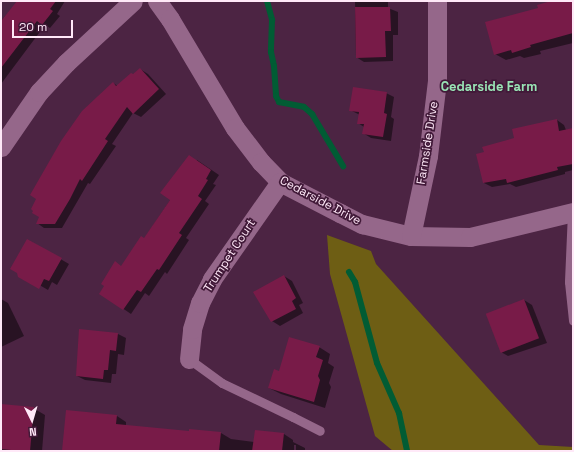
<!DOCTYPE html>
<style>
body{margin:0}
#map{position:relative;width:574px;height:452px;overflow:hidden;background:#4c2443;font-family:"Space Grotesk",sans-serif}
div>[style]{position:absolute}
.green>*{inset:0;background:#6e5e14}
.shadow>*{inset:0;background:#0007}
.stream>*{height:6px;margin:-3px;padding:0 3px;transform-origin:3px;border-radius:3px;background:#015c34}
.building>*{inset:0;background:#781b48;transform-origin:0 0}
.lane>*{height:9px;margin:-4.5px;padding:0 4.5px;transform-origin:4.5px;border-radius:4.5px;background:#95678a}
.street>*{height:19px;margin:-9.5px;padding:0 9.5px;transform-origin:9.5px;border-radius:9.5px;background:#95678a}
span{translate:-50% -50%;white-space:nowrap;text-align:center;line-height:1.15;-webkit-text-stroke:3.5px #411938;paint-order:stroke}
.street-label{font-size:12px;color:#ffe9f8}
.neighbourhood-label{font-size:13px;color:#99e4b5;font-weight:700}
.frame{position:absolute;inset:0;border:2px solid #ffe9f8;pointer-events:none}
.north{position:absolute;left:12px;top:400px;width:40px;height:40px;-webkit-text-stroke:3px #411938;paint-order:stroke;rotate:175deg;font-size:11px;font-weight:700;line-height:16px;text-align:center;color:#ffe9f8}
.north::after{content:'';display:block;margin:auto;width:14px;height:18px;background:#ffe9f8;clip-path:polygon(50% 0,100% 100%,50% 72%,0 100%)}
.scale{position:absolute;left:12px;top:20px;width:61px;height:18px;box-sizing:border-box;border:2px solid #ffe9f8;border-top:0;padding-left:5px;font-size:12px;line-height:14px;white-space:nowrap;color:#ffe9f8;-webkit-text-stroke:3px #411938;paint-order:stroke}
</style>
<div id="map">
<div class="green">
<i style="clip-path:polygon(327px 235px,371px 251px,376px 264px,539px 445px,573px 447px,573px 451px,393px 451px,375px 436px,330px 274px)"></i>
</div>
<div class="shadow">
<i style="clip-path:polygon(18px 1px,65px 1px,57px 14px,60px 16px,50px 28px,45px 25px,1px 84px,1px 21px)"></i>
<i style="clip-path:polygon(355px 1px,388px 1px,388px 8px,398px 12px,398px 35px,393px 35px,393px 61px,364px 62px,356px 57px)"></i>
<i style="clip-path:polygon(554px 1px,573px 1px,573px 43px,540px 51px,541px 54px,524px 58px,520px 56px,506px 60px,495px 54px,539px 9px)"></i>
<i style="clip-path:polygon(140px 69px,148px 74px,166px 94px,141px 117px,133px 113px,112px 144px,116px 146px,90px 184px,88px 183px,62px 228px,44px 228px,37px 223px,113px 83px,118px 86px)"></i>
<i style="clip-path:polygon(386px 93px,394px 97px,391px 117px,394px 119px,391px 141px,371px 138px,363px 133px,364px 127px,358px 123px,360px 115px,350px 110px)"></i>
<i style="clip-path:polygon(557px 120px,564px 125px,566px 130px,573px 129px,573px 170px,565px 172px,565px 174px,516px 187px,510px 184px,492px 187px,484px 183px,485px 152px)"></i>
<i style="clip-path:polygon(197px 160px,219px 175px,213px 184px,216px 185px,205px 201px,209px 204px,186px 238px,189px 240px,167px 274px,165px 272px,149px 296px,145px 293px,131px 314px,100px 293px,144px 239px)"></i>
<i style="clip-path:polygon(28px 240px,69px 264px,57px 285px,52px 282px,48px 290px,12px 269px)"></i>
<i style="clip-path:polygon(284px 276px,292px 281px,303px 303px,299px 305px,303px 313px,280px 326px,272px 321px)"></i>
<i style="clip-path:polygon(1px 299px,8px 303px,24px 336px,1px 347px)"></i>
<i style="clip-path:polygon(524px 300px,532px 305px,547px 343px,508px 356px,501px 352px)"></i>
<i style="clip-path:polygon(118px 334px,126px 338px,124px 355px,118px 354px,116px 374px,112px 374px,111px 383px,85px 380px,77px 376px)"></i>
<i style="clip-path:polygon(319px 347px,330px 354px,328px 363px,334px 367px,329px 383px,331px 387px,325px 408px,281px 394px,269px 388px,280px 372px)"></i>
<i style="clip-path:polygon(1px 405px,33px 408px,45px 415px,42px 451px,1px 451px)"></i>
<i style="clip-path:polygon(117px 416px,126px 422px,126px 426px,190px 432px,190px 430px,221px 433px,231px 439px,254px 442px,284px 434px,293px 440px,293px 442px,305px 448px,305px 451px,296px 451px,296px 445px,294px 445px,294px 451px,63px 451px)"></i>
</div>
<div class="stream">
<i style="left:267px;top:1px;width:20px;rotate:75deg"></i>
<i style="left:272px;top:20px;width:32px;rotate:92deg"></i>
<i style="left:271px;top:52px;width:14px;rotate:78deg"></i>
<i style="left:274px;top:66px;width:30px;rotate:86deg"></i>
<i style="left:276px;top:96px;width:7px;rotate:63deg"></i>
<i style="left:279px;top:102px;width:25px;rotate:11deg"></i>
<i style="left:304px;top:107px;width:11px;rotate:41deg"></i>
<i style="left:312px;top:114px;width:61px;rotate:59.2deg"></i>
<i style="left:349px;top:272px;width:12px;rotate:59deg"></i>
<i style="left:355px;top:282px;width:84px;rotate:74.8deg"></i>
<i style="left:377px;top:363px;width:55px;rotate:66.3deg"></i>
<i style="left:399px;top:413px;width:39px;rotate:78deg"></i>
</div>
<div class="building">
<i style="clip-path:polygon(17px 1px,56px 1px,50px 9px,53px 11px,42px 25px,37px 21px,1px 68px,1px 21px)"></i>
<i style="clip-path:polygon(551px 1px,573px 1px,573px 33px,530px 45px,531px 47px,512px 53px,511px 50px,494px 55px,485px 22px,538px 8px,537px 5px)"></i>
<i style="clip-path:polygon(355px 7px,390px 7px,391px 31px,385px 31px,386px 57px,356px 58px)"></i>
<i style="clip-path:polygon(140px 68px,159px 89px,133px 114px,127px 107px,105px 139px,108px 141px,82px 181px,80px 179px,70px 199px,55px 224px,36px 224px,39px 217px,32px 213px,33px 211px,31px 209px,36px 199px,30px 195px,61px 141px,82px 111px,113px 82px,116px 86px,131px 73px,133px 74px)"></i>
<i style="clip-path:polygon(353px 87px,387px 92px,384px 113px,387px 114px,383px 137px,362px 134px,364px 124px,357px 124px,359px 112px,349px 111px)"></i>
<i style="clip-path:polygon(557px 119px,559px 131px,573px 128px,573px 164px,557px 167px,558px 170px,507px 183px,506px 179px,483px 183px,476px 154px,484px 152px,482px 147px,514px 138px,512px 129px)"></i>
<i style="clip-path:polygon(189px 155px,211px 170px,206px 179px,208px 180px,198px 196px,202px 199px,179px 233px,182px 235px,159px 270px,157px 269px,141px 292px,137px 290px,123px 310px,99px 294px,104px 286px,101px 284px,115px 261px,121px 266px,141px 236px,144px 238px,170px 200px,160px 193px)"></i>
<i style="clip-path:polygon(27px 239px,62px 258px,49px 281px,44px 279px,39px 289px,18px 277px,17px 273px,10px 269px)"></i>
<i style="clip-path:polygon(284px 275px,296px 298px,292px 301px,296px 309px,271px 322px,253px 292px)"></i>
<i style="left:524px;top:299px;width:42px;height:41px;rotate:69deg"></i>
<i style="clip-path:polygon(79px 329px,118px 333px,116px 351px,110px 350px,108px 370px,104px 370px,103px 379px,76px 376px)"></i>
<i style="clip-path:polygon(289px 337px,320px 346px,316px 357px,323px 360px,318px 376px,320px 380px,314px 402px,268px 388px,274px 369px,279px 371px)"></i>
<i style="left:1px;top:404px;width:33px;height:45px;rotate:5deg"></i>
<i style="clip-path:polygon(66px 410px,117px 415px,116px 424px,189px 431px,189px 429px,221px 432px,219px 451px,62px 451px)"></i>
<i style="clip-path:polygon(255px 430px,284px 433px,282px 451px,252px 451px)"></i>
</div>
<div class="lane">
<i style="left:572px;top:212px;width:70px;rotate:92.5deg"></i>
<i style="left:569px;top:282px;width:39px;rotate:84deg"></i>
<i style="left:189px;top:359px;width:41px;rotate:36deg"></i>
<i style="left:222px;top:383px;width:79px;rotate:25.6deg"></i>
<i style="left:293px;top:417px;width:30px;rotate:27deg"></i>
</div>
<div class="street">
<i style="left:157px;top:1px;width:22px;rotate:54deg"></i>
<i style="left:170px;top:19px;width:127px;rotate:59.2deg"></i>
<i style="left:235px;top:128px;width:43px;rotate:52.6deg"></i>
<i style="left:261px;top:162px;width:28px;rotate:46deg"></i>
<i style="left:280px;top:182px;width:68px;rotate:27.3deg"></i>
<i style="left:340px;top:213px;width:25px;rotate:27deg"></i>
<i style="left:362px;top:224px;width:50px;rotate:13.8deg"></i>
<i style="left:411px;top:236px;width:59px;rotate:1deg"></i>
<i style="left:470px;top:237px;width:106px;rotate:-13.6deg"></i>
<i style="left:1px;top:147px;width:67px;rotate:-55.4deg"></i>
<i style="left:39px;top:92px;width:40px;rotate:-47deg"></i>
<i style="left:66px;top:63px;width:91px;rotate:-42.8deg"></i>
<i style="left:411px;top:236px;width:82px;rotate:-78deg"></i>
<i style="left:428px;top:156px;width:77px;rotate:-83.2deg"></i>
<i style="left:437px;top:80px;width:79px;rotate:-90deg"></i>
<i style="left:189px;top:359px;width:30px;rotate:-84deg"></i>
<i style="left:192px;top:329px;width:27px;rotate:-73deg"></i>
<i style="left:200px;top:303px;width:27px;rotate:-63deg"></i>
<i style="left:212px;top:279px;width:118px;rotate:-55deg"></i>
</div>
<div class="street-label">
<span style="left:428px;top:143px;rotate:-81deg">Farmside Drive</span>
<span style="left:320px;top:201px;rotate:28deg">Cedarside Drive</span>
<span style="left:230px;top:256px;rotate:-57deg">Trumpet Court</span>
</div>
<div class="neighbourhood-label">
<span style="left:489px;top:87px">Cedarside Farm</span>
</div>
<div class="frame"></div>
<div class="north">N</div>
<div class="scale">20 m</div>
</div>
